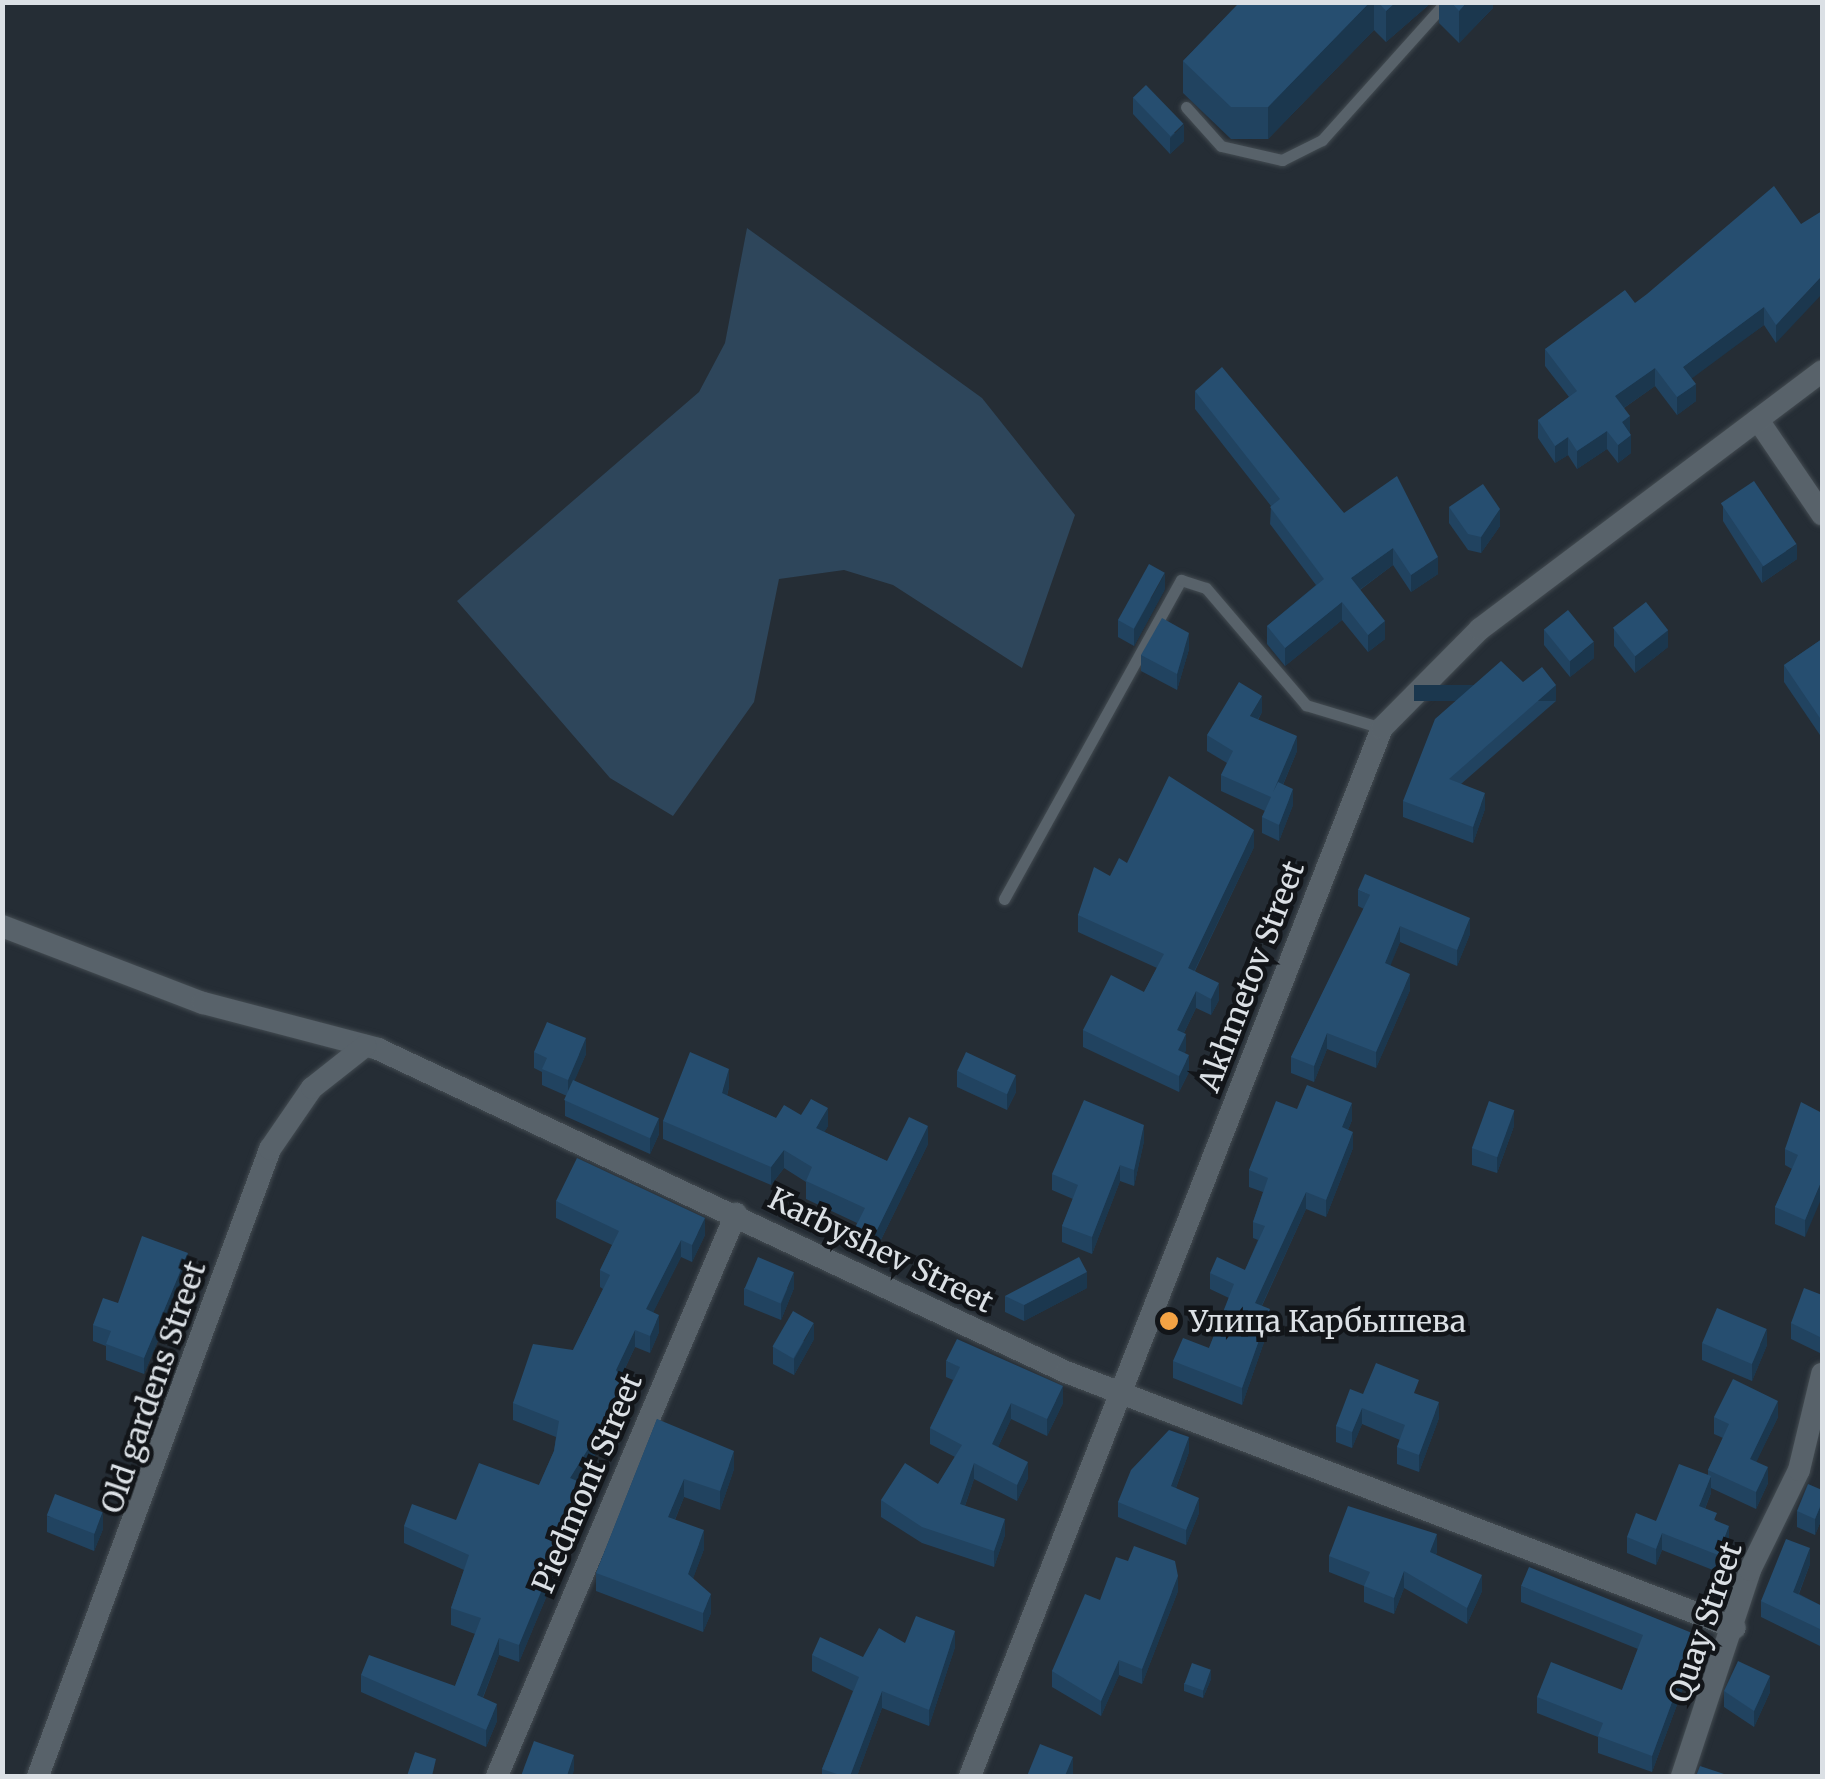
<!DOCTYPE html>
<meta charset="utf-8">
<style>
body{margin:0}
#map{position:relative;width:1825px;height:1779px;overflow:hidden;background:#252d35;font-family:Merriweather,serif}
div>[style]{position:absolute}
.green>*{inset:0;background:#2e465b}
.roads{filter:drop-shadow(0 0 2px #434b51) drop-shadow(0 0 2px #434b51)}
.lane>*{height:11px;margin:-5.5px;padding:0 5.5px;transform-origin:5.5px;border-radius:5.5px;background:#58626a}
.street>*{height:22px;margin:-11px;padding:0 11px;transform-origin:11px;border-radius:11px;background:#58626a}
.wall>*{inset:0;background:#214360}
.shaded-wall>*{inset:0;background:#1b374e;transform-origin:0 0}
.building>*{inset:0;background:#264e70;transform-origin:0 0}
.dots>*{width:28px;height:28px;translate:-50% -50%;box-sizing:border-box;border:5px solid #121519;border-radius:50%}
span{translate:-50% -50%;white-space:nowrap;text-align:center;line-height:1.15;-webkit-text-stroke:9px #121519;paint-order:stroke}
.street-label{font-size:30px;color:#dbe0e5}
.poi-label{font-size:30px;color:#dbe0e5}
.left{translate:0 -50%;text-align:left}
.frame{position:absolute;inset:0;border:5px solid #dbe0e5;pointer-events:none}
</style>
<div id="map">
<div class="green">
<i style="clip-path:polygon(747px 228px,982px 398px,1075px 515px,1022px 668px,893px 585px,844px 570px,779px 579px,754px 702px,673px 816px,610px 778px,457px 601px,699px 392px,725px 343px)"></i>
</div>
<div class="roads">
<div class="lane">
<i style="left:1186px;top:107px;width:52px;rotate:48.1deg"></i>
<i style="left:1221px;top:146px;width:63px;rotate:12.9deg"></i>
<i style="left:1282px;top:160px;width:45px;rotate:-26.6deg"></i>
<i style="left:1322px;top:140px;width:186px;rotate:-48.1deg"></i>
<i style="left:1004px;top:899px;width:365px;rotate:-61deg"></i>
<i style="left:1181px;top:580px;width:26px;rotate:18deg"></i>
<i style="left:1206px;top:588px;width:154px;rotate:49.5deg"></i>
<i style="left:1306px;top:705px;width:79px;rotate:16.8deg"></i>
</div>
<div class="street">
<i style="left:1758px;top:420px;width:114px;rotate:55.8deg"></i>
<i style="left:2px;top:926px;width:215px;rotate:21deg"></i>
<i style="left:203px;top:1003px;width:181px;rotate:14.7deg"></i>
<i style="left:378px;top:1049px;width:760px;rotate:25.15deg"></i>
<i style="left:1066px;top:1372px;width:716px;rotate:20.94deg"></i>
<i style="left:38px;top:1776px;width:669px;rotate:-69.69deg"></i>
<i style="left:270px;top:1149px;width:74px;rotate:-55.5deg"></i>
<i style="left:312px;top:1088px;width:68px;rotate:-38.4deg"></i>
<i style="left:497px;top:1776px;width:611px;rotate:-66.96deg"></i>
<i style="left:970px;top:1776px;width:1126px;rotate:-68.54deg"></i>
<i style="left:1382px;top:728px;width:139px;rotate:-45.3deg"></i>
<i style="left:1480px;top:629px;width:428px;rotate:-37deg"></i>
<i style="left:1682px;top:1776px;width:217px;rotate:-71.7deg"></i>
<i style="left:1750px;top:1570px;width:111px;rotate:-63.9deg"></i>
<i style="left:1799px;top:1470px;width:99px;rotate:-76.5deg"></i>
</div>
</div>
<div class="wall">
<i style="clip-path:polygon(1240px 2px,1432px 2px,1386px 42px,1374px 30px,1268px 139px,1231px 139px,1183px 93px,1183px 61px)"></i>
<i style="clip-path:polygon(1439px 2px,1493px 2px,1493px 8px,1459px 43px,1439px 23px)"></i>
<i style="clip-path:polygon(1133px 97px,1184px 141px,1170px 154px,1133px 114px)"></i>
<i style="clip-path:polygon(1801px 224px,1776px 343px,1764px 325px,1705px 367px,1691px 378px,1696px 401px,1677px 415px,1655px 386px,1624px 408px,1630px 433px,1631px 453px,1618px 463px,1607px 449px,1577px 469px,1568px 455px,1555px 463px,1538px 438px,1538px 420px,1569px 397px,1545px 366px,1545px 349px,1635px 303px)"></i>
<i style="clip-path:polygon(1195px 391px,1344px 513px,1438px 574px,1411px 592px,1393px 565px,1360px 590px,1385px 639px,1368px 652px,1342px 620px,1285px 666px,1267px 644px,1267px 626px,1316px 585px,1270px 524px,1271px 506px,1195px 409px)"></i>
<i style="clip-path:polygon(1723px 506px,1797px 559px,1762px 583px,1723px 521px)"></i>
<i style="clip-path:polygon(1449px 507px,1500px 526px,1481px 553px,1468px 550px,1449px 523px)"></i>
<i style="clip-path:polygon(1165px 589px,1134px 646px,1118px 637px,1118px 620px)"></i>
<i style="clip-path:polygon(1544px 629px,1594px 658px,1570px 677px,1544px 645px)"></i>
<i style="clip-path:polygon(1614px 629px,1668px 647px,1635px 673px,1614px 646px)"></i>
<i style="clip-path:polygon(1822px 639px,1822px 738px,1784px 682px,1784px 665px)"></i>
<i style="clip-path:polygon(1189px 649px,1177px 690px,1141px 671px,1141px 655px)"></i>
<i style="clip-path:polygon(1523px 682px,1556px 701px,1461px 784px,1485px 809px,1473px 843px,1403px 817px,1403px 801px)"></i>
<i style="clip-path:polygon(1262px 712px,1258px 720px,1297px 751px,1283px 785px,1293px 805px,1279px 841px,1262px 833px,1262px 817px,1265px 811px,1221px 791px,1221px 775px,1227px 763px,1207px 751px,1207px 735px)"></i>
<i style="clip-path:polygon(1254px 847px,1195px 971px,1219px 1000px,1211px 1015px,1196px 1008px,1184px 1033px,1184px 1053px,1189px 1072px,1179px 1092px,1083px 1047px,1083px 1030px,1144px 992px,1157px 968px,1078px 932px,1078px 915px,1110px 876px,1127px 863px)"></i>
<i style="clip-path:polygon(1358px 890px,1470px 934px,1457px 966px,1400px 942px,1390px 965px,1410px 990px,1376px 1068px,1327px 1049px,1314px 1082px,1291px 1073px,1291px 1057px,1364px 909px,1358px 906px)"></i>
<i style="clip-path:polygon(534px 1052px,586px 1054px,574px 1081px,659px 1134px,650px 1154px,565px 1116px,565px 1100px,567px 1096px,542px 1085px,542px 1072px,534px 1068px)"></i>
<i style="clip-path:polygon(957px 1071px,1016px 1092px,1007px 1110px,957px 1087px)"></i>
<i style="clip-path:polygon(729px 1087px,727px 1096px,776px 1118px,801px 1115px,828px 1126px,824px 1132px,887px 1161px,928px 1144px,875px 1252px,856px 1244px,856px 1226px,857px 1223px,806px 1199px,806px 1182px,784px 1168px,771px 1185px,663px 1139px,663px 1121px)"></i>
<i style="clip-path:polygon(1297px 1109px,1352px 1120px,1348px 1130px,1353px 1148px,1326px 1217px,1306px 1209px,1262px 1306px,1270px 1325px,1242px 1405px,1173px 1378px,1173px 1361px,1209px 1348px,1229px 1298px,1210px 1289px,1210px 1273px,1245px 1270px,1258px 1240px,1253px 1238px,1253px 1222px,1263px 1192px,1249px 1187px,1249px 1170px)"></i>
<i style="clip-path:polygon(1822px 1113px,1805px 1237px,1775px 1224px,1775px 1207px,1792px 1169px,1785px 1165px,1785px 1149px)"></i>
<i style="clip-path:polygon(1514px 1126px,1497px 1173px,1472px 1165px,1472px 1148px)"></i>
<i style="clip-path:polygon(1144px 1141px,1134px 1186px,1120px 1181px,1092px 1254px,1062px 1242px,1062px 1226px,1073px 1199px,1052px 1190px,1052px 1174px)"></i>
<i style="clip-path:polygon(556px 1201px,705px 1235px,692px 1262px,681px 1257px,653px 1312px,659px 1332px,650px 1353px,635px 1347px,621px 1377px,627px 1404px,579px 1481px,580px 1499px,568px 1545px,519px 1662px,499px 1655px,483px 1698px,497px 1721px,486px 1747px,361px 1692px,361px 1675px,455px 1686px,475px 1634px,451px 1625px,451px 1608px,464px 1570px,404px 1543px,404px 1526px,456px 1520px,539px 1485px,554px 1451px,556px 1437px,513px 1420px,513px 1403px,573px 1350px,603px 1289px,600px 1287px,600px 1270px,612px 1245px,556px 1218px)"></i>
<i style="clip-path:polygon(188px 1269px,144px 1374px,106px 1360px,106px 1346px,93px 1341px,93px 1325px,118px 1303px)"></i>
<i style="clip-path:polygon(744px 1288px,794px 1288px,781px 1320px,744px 1305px)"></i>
<i style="clip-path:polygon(1087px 1288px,1024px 1321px,1005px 1312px,1005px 1296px)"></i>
<i style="clip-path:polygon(1822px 1295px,1822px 1354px,1791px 1339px,1791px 1323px)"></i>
<i style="clip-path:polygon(814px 1339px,794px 1375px,773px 1364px,773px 1347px)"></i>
<i style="clip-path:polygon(1702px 1343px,1767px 1345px,1752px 1381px,1702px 1360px)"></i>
<i style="clip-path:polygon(946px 1361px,1063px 1403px,1047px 1436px,1011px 1419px,998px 1447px,1028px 1478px,1017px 1501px,974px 1479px,965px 1506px,1005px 1535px,994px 1567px,922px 1543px,881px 1517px,881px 1500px,938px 1484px,955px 1457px,930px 1444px,930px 1428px,953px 1380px,946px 1377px)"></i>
<i style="clip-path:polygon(1363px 1394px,1419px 1395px,1439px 1418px,1419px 1472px,1397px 1464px,1397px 1447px,1400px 1440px,1362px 1424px,1352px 1448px,1336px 1442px,1336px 1426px)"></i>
<i style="clip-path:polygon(1714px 1417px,1778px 1417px,1756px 1462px,1768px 1483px,1756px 1509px,1711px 1488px,1711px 1493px,1705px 1509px,1717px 1522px,1729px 1543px,1718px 1572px,1662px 1550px,1656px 1565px,1627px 1553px,1627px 1537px,1656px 1521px,1708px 1475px,1708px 1470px,1723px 1438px,1714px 1434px)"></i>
<i style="clip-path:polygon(657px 1419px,734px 1469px,720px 1510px,684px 1497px,675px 1520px,704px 1549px,693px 1578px,711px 1613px,703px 1632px,596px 1591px,596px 1573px)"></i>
<i style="clip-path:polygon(1189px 1452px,1176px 1488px,1199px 1513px,1186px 1545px,1118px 1517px,1118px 1502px)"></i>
<i style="clip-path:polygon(1822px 1490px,1822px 1518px,1815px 1535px,1797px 1527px,1797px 1511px)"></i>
<i style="clip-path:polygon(47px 1516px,103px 1529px,94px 1551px,47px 1532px)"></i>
<i style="clip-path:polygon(1437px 1551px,1436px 1555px,1482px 1591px,1467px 1624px,1404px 1588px,1394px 1614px,1364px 1602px,1364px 1586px,1329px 1572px,1329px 1556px)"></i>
<i style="clip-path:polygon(1810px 1564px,1799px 1594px,1822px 1606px,1822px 1647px,1761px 1617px,1761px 1601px)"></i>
<i style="clip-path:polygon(1521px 1586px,1697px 1651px,1652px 1772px,1598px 1753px,1598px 1737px,1537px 1713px,1537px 1697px,1622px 1690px,1638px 1649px,1521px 1602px)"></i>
<i style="clip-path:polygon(1178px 1591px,1142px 1684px,1119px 1675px,1101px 1716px,1052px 1687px,1052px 1671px,1100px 1600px)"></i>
<i style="clip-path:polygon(905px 1643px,955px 1647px,929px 1726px,882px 1708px,857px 1776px,822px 1776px,822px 1769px,853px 1691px,812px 1671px,812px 1655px,863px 1657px)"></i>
<i style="clip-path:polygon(1211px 1679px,1203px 1698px,1184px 1691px,1184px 1683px)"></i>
<i style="clip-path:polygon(1724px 1691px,1770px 1692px,1754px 1727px,1724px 1707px)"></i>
</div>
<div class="shaded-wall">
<i style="clip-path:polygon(1370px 2px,1374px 2px,1374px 30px,1268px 139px,1268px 107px)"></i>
<i style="clip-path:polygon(1396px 2px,1432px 2px,1386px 42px,1386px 11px)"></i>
<i style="clip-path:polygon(1467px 2px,1493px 2px,1493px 8px,1459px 43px,1459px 11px)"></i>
<i style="clip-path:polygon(1184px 124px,1184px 141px,1170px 154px,1170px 138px)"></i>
<i style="clip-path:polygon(1822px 276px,1822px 294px,1776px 343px,1776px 325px)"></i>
<i style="clip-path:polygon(1764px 307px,1764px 325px,1683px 385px,1683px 367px)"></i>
<i style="clip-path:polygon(1655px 368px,1655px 386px,1615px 414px,1615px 396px)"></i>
<i style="clip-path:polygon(1696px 384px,1696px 401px,1677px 415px,1677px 397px)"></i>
<i style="clip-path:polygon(1630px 416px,1630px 434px,1622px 422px)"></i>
<i style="clip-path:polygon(1607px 431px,1607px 449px,1577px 469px,1577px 451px)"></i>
<i style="clip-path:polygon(1631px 435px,1631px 453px,1618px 463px,1618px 445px)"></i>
<i style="clip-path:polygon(1568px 437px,1568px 455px,1555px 463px,1555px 446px)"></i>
<i style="clip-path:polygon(1500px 509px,1500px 526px,1481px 553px,1481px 537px)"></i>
<i style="clip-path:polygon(1797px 544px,1797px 559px,1762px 583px,1762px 567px)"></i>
<i style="clip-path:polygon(1393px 548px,1393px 565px,1351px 596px,1351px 578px)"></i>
<i style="clip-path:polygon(1438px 557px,1438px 574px,1411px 592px,1411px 575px)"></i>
<i style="clip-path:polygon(1165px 573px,1165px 589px,1134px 646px,1134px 629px)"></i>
<i style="clip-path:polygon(1342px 602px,1342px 620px,1285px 666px,1285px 648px)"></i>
<i style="clip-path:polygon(1385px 621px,1385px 639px,1368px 652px,1368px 635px)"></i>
<i style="clip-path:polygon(1668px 630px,1668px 647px,1635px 673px,1635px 656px)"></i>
<i style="clip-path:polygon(1189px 633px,1189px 649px,1177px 690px,1177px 674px)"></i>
<i style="clip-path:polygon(1594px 642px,1594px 658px,1570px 677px,1570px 661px)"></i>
<i style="left:1556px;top:685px;width:16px;height:142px;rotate:90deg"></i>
<i style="clip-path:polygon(1262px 696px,1262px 712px,1250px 732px,1250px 716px)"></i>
<i style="clip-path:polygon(1297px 736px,1297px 751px,1273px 808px,1273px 792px)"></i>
<i style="clip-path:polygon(1293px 789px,1293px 805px,1279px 841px,1279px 825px)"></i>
<i style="clip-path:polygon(1485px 793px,1485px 809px,1473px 843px,1473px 827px)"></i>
<i style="clip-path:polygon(1254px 830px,1254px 847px,1188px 984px,1188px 968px)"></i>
<i style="clip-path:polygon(1470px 918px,1470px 934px,1457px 966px,1457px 950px)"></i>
<i style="clip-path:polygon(1400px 926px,1400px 942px,1385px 979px,1385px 963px)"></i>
<i style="clip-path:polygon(1410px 974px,1410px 990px,1376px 1068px,1376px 1052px)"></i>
<i style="clip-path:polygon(1219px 983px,1219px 1000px,1211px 1015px,1211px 999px)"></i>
<i style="clip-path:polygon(1196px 991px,1196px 1008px,1177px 1047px,1177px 1030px)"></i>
<i style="clip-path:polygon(1327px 1033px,1327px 1049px,1314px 1082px,1314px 1066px)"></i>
<i style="clip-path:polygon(1186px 1034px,1186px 1051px,1178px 1066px,1178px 1050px)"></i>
<i style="clip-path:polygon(586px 1038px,586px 1054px,568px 1096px,568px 1080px)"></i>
<i style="clip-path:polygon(1189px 1055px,1189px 1072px,1179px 1092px,1179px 1076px)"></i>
<i style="clip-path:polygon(729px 1069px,729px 1087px,722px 1112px,722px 1093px)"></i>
<i style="clip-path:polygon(1016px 1075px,1016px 1092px,1007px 1110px,1007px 1094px)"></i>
<i style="clip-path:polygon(1352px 1103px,1352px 1120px,1342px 1144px,1342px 1127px)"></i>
<i style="clip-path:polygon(828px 1108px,828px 1126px,816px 1146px,816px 1128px)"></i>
<i style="clip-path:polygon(1514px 1110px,1514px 1126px,1497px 1173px,1497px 1157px)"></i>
<i style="clip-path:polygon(659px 1118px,659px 1134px,650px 1154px,650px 1138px)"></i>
<i style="clip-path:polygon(1144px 1125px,1144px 1141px,1134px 1186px,1134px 1170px)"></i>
<i style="clip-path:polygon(928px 1126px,928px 1144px,875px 1252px,875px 1234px)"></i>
<i style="clip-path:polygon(1353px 1132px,1353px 1148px,1326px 1217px,1326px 1200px)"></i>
<i style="clip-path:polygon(784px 1150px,784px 1168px,771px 1185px,771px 1167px)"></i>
<i style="clip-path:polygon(1120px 1165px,1120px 1181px,1092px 1254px,1092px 1237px)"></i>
<i style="clip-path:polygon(1822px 1180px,1822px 1197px,1805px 1237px,1805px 1220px)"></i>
<i style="clip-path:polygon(1306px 1192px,1306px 1209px,1255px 1320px,1255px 1303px)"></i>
<i style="clip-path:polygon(705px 1218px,705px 1235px,692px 1262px,692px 1245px)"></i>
<i style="clip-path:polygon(681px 1240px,681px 1257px,646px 1327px,646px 1309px)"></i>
<i style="clip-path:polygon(188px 1253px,188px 1269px,144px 1374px,144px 1358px)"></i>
<i style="clip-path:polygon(794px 1272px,794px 1288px,781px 1320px,781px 1304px)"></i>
<i style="clip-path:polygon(1087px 1272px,1087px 1288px,1024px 1321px,1024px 1305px)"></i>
<i style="clip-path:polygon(1270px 1309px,1270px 1325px,1242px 1405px,1242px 1388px)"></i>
<i style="clip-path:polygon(659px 1315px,659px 1332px,650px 1353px,650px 1336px)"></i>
<i style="clip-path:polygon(814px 1323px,814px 1339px,794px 1375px,794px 1359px)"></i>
<i style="clip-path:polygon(1767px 1329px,1767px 1345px,1752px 1381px,1752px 1364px)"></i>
<i style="clip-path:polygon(635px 1330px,635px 1347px,616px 1387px,616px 1370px)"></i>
<i style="clip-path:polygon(627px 1386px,627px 1404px,570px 1495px,570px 1478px)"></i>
<i style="clip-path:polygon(1063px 1386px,1063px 1403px,1047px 1436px,1047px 1419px)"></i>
<i style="clip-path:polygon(1778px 1401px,1778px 1417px,1750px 1475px,1750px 1459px)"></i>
<i style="clip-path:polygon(1439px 1402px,1439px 1418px,1419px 1472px,1419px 1455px)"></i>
<i style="clip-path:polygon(1011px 1403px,1011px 1419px,992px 1460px,992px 1444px)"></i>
<i style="clip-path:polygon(1362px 1408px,1362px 1424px,1352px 1448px,1352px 1432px)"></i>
<i style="clip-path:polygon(1189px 1437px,1189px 1452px,1171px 1501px,1171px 1486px)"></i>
<i style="clip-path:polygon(734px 1451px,734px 1469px,720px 1510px,720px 1491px)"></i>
<i style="clip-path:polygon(1028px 1462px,1028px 1478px,1017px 1501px,1017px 1485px)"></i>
<i style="clip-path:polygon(974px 1463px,974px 1479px,960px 1520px,960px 1504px)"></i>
<i style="clip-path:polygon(1768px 1467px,1768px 1483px,1756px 1509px,1756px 1492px)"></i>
<i style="clip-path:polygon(1711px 1476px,1711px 1493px,1699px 1523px,1699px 1506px)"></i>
<i style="clip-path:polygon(684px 1479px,684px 1497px,668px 1536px,668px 1517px)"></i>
<i style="clip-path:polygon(580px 1482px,580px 1499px,568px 1545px,519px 1662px,519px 1645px)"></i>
<i style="clip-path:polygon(1199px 1498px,1199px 1513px,1186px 1545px,1186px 1530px)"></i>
<i style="clip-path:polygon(1822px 1502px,1822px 1518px,1815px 1535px,1815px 1519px)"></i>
<i style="clip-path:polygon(103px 1512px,103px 1529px,94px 1551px,94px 1534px)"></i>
<i style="clip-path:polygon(1005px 1519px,1005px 1535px,994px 1567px,994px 1551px)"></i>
<i style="clip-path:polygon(1729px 1526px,1729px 1543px,1718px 1572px,1718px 1555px)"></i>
<i style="clip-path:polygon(704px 1530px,704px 1549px,688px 1592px,688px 1574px)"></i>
<i style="clip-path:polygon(1662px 1533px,1662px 1550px,1656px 1565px,1656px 1549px)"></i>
<i style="clip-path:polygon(1437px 1534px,1437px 1551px,1430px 1569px,1430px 1552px)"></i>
<i style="clip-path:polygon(1810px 1548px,1810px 1564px,1793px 1608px,1793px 1592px)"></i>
<i style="clip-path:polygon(1404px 1571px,1404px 1588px,1394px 1614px,1394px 1598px)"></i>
<i style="clip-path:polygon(1482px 1575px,1482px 1591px,1467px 1624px,1467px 1608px)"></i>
<i style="clip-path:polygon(1178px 1576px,1178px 1591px,1142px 1684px,1142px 1669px)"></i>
<i style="clip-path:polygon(711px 1594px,711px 1613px,703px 1632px,703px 1613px)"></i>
<i style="clip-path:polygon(955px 1631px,955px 1647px,929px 1726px,929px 1710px)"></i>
<i style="clip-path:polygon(1697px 1635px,1697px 1651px,1652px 1772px,1652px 1756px)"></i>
<i style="clip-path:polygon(499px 1638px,499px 1655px,477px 1712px,477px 1695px)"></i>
<i style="clip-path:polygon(1119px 1660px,1119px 1675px,1101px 1716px,1101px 1701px)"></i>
<i style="clip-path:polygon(1211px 1670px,1211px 1679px,1203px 1698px,1203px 1690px)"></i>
<i style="clip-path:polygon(1770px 1676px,1770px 1692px,1754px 1727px,1754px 1711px)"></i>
<i style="clip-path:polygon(882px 1691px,882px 1708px,857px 1776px,850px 1776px)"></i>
<i style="clip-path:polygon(497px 1704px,497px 1721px,486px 1747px,486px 1730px)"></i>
<i style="clip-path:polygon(574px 1755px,574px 1771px,572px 1776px,567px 1776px)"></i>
<i style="clip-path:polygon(1073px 1757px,1073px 1774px,1072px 1776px,1065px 1776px)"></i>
</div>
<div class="building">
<i style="clip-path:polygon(1240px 2px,1370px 2px,1268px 107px,1231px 107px,1183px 61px)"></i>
<i style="clip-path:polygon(1378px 2px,1396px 2px,1386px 11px)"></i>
<i style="clip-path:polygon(1451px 2px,1467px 2px,1459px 11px)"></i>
<i style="left:1146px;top:85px;width:54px;height:18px;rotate:46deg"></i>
<i style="clip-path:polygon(1774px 186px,1801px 224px,1822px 211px,1822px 276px,1776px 325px,1764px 307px,1683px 367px,1696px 384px,1677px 397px,1655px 368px,1615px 396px,1630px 416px,1622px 422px,1631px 435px,1618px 445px,1607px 431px,1577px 451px,1568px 437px,1555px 446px,1538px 420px,1577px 391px,1545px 349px,1625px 290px,1635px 303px,1647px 294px)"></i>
<i style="clip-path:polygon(1222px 367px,1344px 513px,1397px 476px,1438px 557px,1411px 575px,1393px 548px,1351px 578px,1385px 621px,1368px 635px,1342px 602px,1285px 648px,1267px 626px,1324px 579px,1270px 507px,1280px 499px,1195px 391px)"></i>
<i style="left:1754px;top:481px;width:76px;height:40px;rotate:56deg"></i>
<i style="clip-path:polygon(1483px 484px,1500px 509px,1481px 537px,1468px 534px,1449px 507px)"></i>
<i style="left:1149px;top:564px;width:18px;height:64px;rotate:29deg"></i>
<i style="left:1646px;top:602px;width:36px;height:42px;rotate:52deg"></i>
<i style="left:1568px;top:610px;width:41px;height:31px;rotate:51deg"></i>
<i style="clip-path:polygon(1162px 618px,1189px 633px,1177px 674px,1141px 655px)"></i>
<i style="clip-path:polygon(1822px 639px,1822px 721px,1784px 665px)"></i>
<i style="clip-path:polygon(1501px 661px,1523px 682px,1542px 667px,1556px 685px,1449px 779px,1485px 793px,1473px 827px,1403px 801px,1435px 719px)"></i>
<i style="clip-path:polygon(1239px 682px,1262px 696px,1250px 716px,1297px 736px,1273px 792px,1278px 782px,1293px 789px,1279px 825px,1262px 817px,1271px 797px,1221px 775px,1233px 751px,1207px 735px)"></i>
<i style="clip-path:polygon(1169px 776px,1254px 830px,1188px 968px,1219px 983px,1211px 999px,1196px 991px,1177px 1030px,1186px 1034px,1178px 1050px,1189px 1055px,1179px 1076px,1083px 1030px,1111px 975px,1144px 992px,1164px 954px,1078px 915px,1094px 867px,1110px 876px,1119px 858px,1127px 863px)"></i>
<i style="clip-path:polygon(1365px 874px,1470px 918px,1457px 950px,1400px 926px,1385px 963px,1410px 974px,1376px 1052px,1327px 1033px,1314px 1066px,1291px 1057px,1370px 895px,1358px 890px)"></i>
<i style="clip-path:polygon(547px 1022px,586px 1038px,568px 1080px,542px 1069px,547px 1058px,534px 1052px)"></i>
<i style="clip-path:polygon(690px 1052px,729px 1069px,722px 1093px,776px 1118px,784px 1105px,801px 1115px,811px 1099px,828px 1108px,816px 1128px,887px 1161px,909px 1117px,928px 1126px,875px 1234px,856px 1226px,865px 1208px,806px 1181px,812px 1167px,784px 1150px,771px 1167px,663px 1121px)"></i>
<i style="left:966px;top:1052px;width:55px;height:21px;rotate:25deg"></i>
<i style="left:573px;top:1080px;width:94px;height:22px;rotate:24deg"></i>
<i style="clip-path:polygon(1307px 1085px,1352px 1103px,1342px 1127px,1353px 1132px,1326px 1200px,1306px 1192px,1255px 1303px,1270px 1309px,1242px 1388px,1173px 1361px,1183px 1338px,1209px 1348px,1234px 1284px,1210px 1273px,1217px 1257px,1245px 1270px,1265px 1226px,1253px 1222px,1268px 1178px,1249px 1170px,1276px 1101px,1297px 1109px)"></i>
<i style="clip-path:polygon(1084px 1100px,1144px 1125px,1134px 1170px,1120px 1165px,1092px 1237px,1062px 1226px,1078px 1185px,1052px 1174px)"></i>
<i style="left:1489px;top:1101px;width:27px;height:50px;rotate:20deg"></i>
<i style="clip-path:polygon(1801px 1102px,1822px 1113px,1822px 1180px,1805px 1220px,1775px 1207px,1798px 1155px,1785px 1149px)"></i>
<i style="clip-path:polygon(577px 1158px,705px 1218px,692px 1245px,681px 1240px,646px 1309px,659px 1315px,650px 1336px,635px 1330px,616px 1370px,627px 1386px,570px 1478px,580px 1482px,568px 1527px,519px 1645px,499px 1638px,477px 1695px,497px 1704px,486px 1730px,361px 1675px,369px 1655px,455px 1686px,481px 1618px,451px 1608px,469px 1555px,404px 1526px,412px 1504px,456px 1520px,479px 1463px,539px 1485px,554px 1451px,559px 1421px,513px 1403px,533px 1344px,573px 1350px,610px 1275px,600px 1270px,619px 1231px,556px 1201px)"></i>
<i style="clip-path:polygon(142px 1236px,188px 1253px,144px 1358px,106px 1344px,111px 1331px,93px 1325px,103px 1298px,118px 1303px)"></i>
<i style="left:758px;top:1257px;width:39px;height:34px;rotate:23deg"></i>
<i style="clip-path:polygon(1079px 1257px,1087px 1272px,1024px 1305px,1005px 1296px)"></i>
<i style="clip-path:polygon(1804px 1288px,1822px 1295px,1822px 1338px,1791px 1323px)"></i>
<i style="left:1717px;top:1308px;width:54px;height:38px;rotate:23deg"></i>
<i style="left:793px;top:1311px;width:24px;height:41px;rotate:30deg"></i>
<i style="clip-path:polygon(957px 1339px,1063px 1386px,1047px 1419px,1011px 1403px,992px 1444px,1028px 1462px,1017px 1485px,974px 1463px,960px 1504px,1005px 1519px,994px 1551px,922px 1527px,881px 1500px,905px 1463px,938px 1484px,962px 1445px,930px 1428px,960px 1367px,946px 1361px)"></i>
<i style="clip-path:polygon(1376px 1363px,1419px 1380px,1414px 1393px,1439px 1402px,1419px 1455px,1397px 1447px,1405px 1425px,1362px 1408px,1352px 1432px,1336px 1426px,1350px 1389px,1363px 1394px)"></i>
<i style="clip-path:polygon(1733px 1379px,1778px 1401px,1750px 1459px,1768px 1467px,1756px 1492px,1708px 1470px,1729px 1424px,1714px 1417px)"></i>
<i style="clip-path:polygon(657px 1419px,734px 1451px,720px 1491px,684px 1479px,668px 1517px,704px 1530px,688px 1574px,711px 1594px,703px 1613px,596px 1573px)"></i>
<i style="clip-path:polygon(1169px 1430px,1189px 1437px,1171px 1486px,1199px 1498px,1186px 1530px,1118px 1502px,1131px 1470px)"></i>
<i style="clip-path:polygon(1679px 1464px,1711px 1476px,1699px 1506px,1717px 1513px,1714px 1520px,1729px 1526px,1718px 1555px,1662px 1533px,1656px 1549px,1627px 1537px,1636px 1513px,1656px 1521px)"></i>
<i style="clip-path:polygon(1808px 1484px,1822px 1490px,1822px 1502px,1815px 1519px,1797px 1511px)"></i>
<i style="left:55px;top:1494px;width:51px;height:23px;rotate:21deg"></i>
<i style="clip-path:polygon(1348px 1506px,1437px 1534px,1430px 1552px,1482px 1575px,1467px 1608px,1404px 1571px,1394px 1598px,1364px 1586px,1370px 1572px,1329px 1556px)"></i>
<i style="clip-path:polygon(1786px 1539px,1810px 1548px,1793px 1592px,1822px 1606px,1822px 1630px,1761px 1601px)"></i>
<i style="clip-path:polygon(1134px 1546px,1175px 1561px,1178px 1576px,1142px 1669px,1119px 1660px,1101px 1701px,1052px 1671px,1085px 1594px,1100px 1600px,1116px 1557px,1128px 1561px)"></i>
<i style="clip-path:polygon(1529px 1567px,1697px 1635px,1652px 1756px,1598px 1736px,1603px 1723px,1537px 1697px,1551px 1662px,1622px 1690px,1643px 1635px,1521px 1586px)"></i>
<i style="clip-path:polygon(916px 1616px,955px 1631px,929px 1710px,882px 1691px,850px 1776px,843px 1776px,822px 1769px,859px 1677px,812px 1655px,820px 1637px,863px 1657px,879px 1628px,905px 1643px)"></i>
<i style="clip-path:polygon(1738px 1661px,1770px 1676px,1754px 1711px,1724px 1691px)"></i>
<i style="left:1192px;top:1663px;width:20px;height:22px;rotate:20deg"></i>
<i style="clip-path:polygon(534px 1741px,574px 1755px,567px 1776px,521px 1776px)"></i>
<i style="clip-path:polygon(1040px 1744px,1073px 1757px,1065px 1776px,1027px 1776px)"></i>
<i style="clip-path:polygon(415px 1752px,436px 1759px,432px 1776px,407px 1776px)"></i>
<i style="clip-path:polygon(1700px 1766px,1730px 1776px,1696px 1776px)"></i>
</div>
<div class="dots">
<i style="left:1169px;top:1321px;background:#f4a344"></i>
</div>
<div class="street-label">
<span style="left:1251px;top:976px;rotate:-69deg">Akhmetov Street</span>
<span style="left:881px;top:1250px;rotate:26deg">Karbyshev Street</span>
<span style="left:153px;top:1387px;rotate:-71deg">Old gardens Street</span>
<span style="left:587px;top:1483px;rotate:-67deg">Piedmont Street</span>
<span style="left:1705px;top:1622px;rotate:-71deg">Quay Street</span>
</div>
<div class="poi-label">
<span class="left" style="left:1189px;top:1321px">Улица Карбышева</span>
</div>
<div class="frame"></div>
</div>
